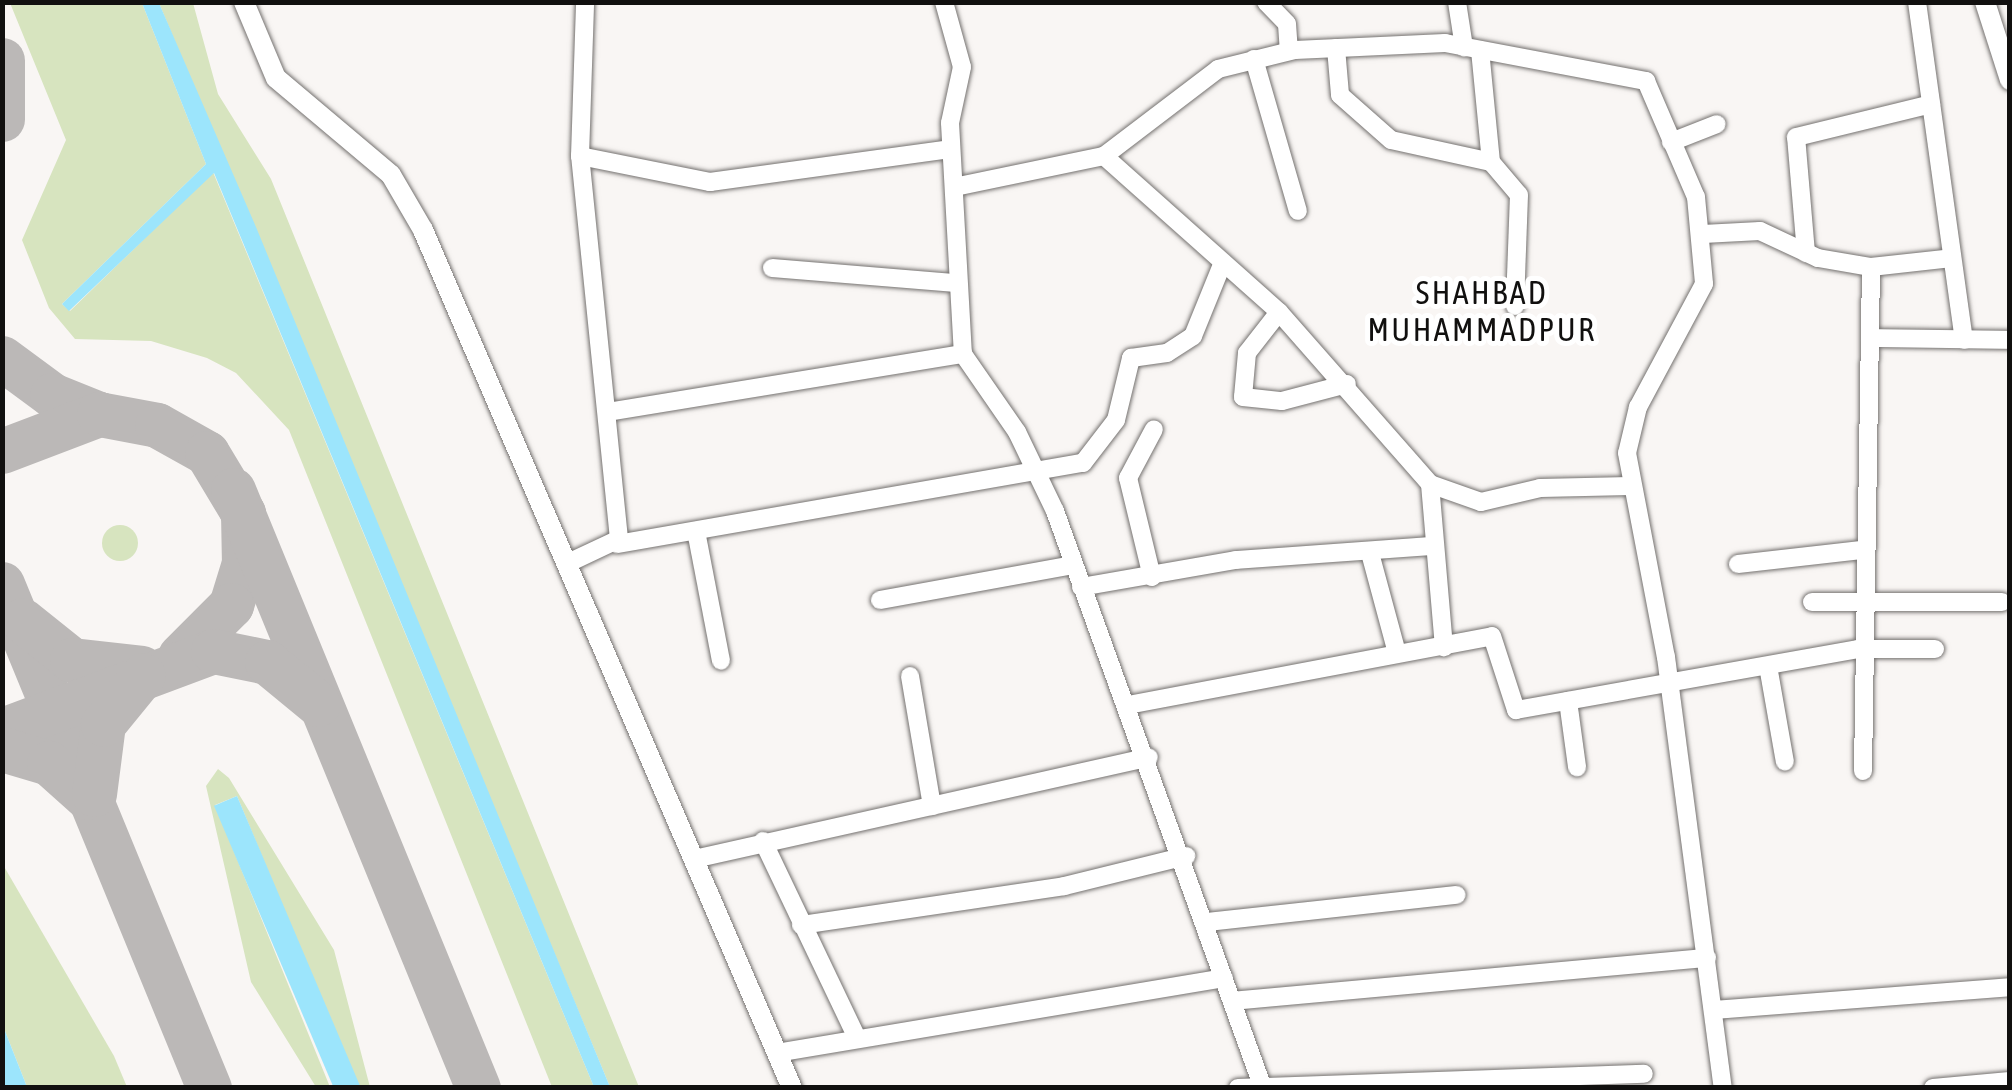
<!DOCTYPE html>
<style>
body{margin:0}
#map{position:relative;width:2012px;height:1090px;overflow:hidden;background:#f9f6f4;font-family:"Asap Condensed",sans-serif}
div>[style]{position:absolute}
.green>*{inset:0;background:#d7e4bf}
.round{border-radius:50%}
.water>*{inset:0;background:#9ce5fc;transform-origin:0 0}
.taxiway>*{height:45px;margin:-22.5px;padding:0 22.5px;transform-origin:22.5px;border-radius:22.5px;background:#bbb8b7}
.roads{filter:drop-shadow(0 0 2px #74716f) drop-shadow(0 0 2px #74716f)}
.minor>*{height:18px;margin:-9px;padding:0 9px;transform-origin:9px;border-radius:9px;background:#fff}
.tertiary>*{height:20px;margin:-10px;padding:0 10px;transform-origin:10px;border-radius:10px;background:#fff}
span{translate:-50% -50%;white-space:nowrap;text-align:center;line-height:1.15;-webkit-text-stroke:10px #fff;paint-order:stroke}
.neighbourhood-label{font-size:32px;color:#11100f;letter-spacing:2.5px}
.frame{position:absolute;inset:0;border:5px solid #11100f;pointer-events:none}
</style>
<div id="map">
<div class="green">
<i style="clip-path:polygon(10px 3px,142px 3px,206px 164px,62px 304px,70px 311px,213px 172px,594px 1087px,552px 1087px,289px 430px,236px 373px,207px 358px,151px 341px,75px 339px,49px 308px,22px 240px,66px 140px)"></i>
<i style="clip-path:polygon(159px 3px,193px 3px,218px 94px,271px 179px,639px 1087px,610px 1087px)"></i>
<i class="round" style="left:102px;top:525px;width:36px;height:36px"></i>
<i style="clip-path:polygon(218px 769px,229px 778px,334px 950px,370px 1087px,358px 1087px,237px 796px,215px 805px,330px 1087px,316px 1087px,251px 982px,206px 786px)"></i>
<i style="clip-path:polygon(2px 863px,114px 1056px,127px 1087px,27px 1087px,3px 1026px)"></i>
</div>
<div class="water">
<i style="clip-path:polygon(142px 3px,159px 3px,256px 227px,610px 1087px,594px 1087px,214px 173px,69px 311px,62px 304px,206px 164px)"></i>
<i style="left:237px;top:796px;width:315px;height:25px;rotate:67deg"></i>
<i style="clip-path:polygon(3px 1026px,27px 1087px,3px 1087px)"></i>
</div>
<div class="taxiway">
<i style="left:2px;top:60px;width:59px;rotate:90deg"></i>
<i style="left:2px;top:358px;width:62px;rotate:36.5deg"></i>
<i style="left:52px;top:395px;width:51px;rotate:22deg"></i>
<i style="left:2px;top:451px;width:104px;rotate:-20.9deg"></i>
<i style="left:99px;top:414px;width:59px;rotate:10.7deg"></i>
<i style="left:157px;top:425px;width:57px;rotate:29.2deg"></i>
<i style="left:207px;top:453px;width:70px;rotate:59deg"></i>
<i style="left:243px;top:513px;width:50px;rotate:88.9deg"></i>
<i style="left:244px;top:563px;width:44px;rotate:107.2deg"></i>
<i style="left:231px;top:605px;width:72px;rotate:135deg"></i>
<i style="left:233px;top:490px;width:646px;rotate:67.72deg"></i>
<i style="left:2px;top:584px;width:545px;rotate:67.67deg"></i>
<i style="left:22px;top:620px;width:64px;rotate:38.7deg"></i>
<i style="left:72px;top:660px;width:70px;rotate:6.5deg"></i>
<i style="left:2px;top:730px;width:225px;rotate:-20.5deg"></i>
<i style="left:213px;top:651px;width:55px;rotate:11.5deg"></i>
<i style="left:267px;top:662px;width:66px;rotate:39.5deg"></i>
<i style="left:2px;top:749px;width:49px;rotate:16.6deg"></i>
<i style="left:49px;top:763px;width:51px;rotate:41.8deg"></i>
<i style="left:94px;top:794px;width:71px;rotate:-82.7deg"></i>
<i style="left:103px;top:724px;width:63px;rotate:-50.8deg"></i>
</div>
<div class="roads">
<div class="minor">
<i style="left:944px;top:2px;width:67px;rotate:74.5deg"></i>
<i style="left:962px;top:67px;width:57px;rotate:102.1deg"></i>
<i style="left:950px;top:123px;width:231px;rotate:86.8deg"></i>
<i style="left:963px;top:354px;width:95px;rotate:55.3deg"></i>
<i style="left:1017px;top:432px;width:88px;rotate:64.3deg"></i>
<i style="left:1055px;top:511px;width:613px;rotate:70.18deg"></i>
<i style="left:1266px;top:2px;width:30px;rotate:46deg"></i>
<i style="left:1287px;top:24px;width:27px;rotate:86deg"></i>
<i style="left:1457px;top:2px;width:46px;rotate:81.2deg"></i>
<i style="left:1917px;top:2px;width:341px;rotate:82.1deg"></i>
<i style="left:1336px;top:48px;width:47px;rotate:85.1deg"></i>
<i style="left:1340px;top:95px;width:68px;rotate:41.4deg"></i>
<i style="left:1391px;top:140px;width:102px;rotate:12.4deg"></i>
<i style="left:1480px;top:50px;width:113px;rotate:84.4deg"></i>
<i style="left:1491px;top:162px;width:43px;rotate:49.7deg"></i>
<i style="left:1519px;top:195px;width:111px;rotate:92.1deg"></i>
<i style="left:1254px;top:59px;width:158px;rotate:73.9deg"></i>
<i style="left:1671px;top:142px;width:49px;rotate:-21.4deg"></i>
<i style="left:580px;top:156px;width:133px;rotate:11.3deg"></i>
<i style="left:710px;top:182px;width:242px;rotate:-7.8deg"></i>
<i style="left:1104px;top:156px;width:234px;rotate:41.7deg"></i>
<i style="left:1279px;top:312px;width:229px;rotate:48.7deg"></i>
<i style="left:1430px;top:484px;width:54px;rotate:19.4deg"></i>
<i style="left:1481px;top:502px;width:61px;rotate:-13.3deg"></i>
<i style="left:1540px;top:488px;width:90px;rotate:-1.3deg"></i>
<i style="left:959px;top:186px;width:148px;rotate:-11.7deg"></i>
<i style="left:1104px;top:156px;width:143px;rotate:-37.3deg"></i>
<i style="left:1218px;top:69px;width:79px;rotate:-13.9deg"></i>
<i style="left:1295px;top:50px;width:150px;rotate:-2.7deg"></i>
<i style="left:1445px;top:43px;width:205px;rotate:10.7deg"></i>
<i style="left:1646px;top:81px;width:126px;rotate:66.7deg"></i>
<i style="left:1696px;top:197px;width:87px;rotate:84.7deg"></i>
<i style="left:1704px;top:284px;width:140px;rotate:118.2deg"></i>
<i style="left:1638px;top:407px;width:47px;rotate:103.4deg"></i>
<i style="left:1627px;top:453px;width:208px;rotate:79.2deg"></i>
<i style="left:1666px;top:657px;width:435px;rotate:82.5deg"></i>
<i style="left:1703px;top:234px;width:57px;rotate:-3deg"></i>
<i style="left:1760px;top:231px;width:64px;rotate:25deg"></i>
<i style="left:1818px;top:258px;width:54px;rotate:9.6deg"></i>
<i style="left:1871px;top:267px;width:81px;rotate:-6.3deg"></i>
<i style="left:1806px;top:253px;width:116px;rotate:-94.9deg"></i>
<i style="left:1796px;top:137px;width:139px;rotate:-13.7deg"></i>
<i style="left:772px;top:268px;width:182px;rotate:4.7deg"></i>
<i style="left:1279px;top:312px;width:52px;rotate:128deg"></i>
<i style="left:1247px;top:353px;width:44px;rotate:95.2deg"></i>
<i style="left:1243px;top:397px;width:39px;rotate:6deg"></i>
<i style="left:1282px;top:401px;width:67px;rotate:-14.7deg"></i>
<i style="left:1870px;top:338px;width:140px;rotate:0.8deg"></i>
<i style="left:608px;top:412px;width:360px;rotate:-9.3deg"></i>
<i style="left:1430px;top:484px;width:164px;rotate:85.1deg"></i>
<i style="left:696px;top:531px;width:132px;rotate:79.1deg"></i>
<i style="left:617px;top:544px;width:473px;rotate:-9.9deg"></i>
<i style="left:1083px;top:463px;width:54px;rotate:-52.5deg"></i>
<i style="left:1116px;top:420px;width:64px;rotate:-76.4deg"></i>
<i style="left:1131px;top:358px;width:36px;rotate:-8deg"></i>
<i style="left:1167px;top:353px;width:31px;rotate:-33deg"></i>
<i style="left:1193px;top:336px;width:74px;rotate:-67.9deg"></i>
<i style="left:1370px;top:553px;width:104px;rotate:74.9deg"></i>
<i style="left:566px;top:564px;width:59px;rotate:-25.3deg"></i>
<i style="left:619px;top:539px;width:385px;rotate:-95.8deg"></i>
<i style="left:580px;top:156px;width:154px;rotate:-88.1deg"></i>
<i style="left:1738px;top:564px;width:124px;rotate:-6.5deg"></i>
<i style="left:1152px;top:577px;width:102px;rotate:-103.6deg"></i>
<i style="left:1128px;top:478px;width:55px;rotate:-62deg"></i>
<i style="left:1081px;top:587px;width:157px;rotate:-9.9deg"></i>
<i style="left:1236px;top:560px;width:197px;rotate:-4.1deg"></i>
<i style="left:880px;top:600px;width:195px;rotate:-10.3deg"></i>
<i style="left:1812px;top:602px;width:190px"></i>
<i style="left:1768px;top:666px;width:97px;rotate:80deg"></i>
<i style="left:910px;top:676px;width:132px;rotate:80.4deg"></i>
<i style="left:1568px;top:701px;width:67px;rotate:82.2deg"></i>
<i style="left:1128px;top:705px;width:370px;rotate:-10.7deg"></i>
<i style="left:1492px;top:636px;width:78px;rotate:72deg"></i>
<i style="left:1516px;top:710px;width:347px;rotate:-10.1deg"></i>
<i style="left:1858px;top:649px;width:77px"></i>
<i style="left:1863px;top:771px;width:504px;rotate:-89.09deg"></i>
<i style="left:763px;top:841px;width:218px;rotate:64.5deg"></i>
<i style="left:694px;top:859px;width:466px;rotate:-12.6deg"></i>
<i style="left:1207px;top:922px;width:251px;rotate:-6.2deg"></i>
<i style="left:801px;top:925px;width:266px;rotate:-8.4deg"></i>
<i style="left:1064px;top:886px;width:126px;rotate:-13.8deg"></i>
<i style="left:1232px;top:1001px;width:477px;rotate:-5.2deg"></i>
<i style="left:1713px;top:1010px;width:298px;rotate:-4.4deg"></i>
<i style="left:777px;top:1053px;width:453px;rotate:-9.5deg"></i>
<i style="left:1238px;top:1088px;width:406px;rotate:-2deg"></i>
<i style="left:1933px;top:1088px;width:77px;rotate:-5.2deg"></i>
</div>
<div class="tertiary">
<i style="left:244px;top:2px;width:82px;rotate:67.2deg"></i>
<i style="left:276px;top:78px;width:150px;rotate:40.1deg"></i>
<i style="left:391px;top:175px;width:64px;rotate:59.8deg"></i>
<i style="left:423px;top:230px;width:934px;rotate:66.73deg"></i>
<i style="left:1985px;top:2px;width:82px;rotate:72.2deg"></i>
</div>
</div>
<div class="neighbourhood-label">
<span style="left:1482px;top:312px">SHAHBAD<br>MUHAMMADPUR</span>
</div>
<div class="frame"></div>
</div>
